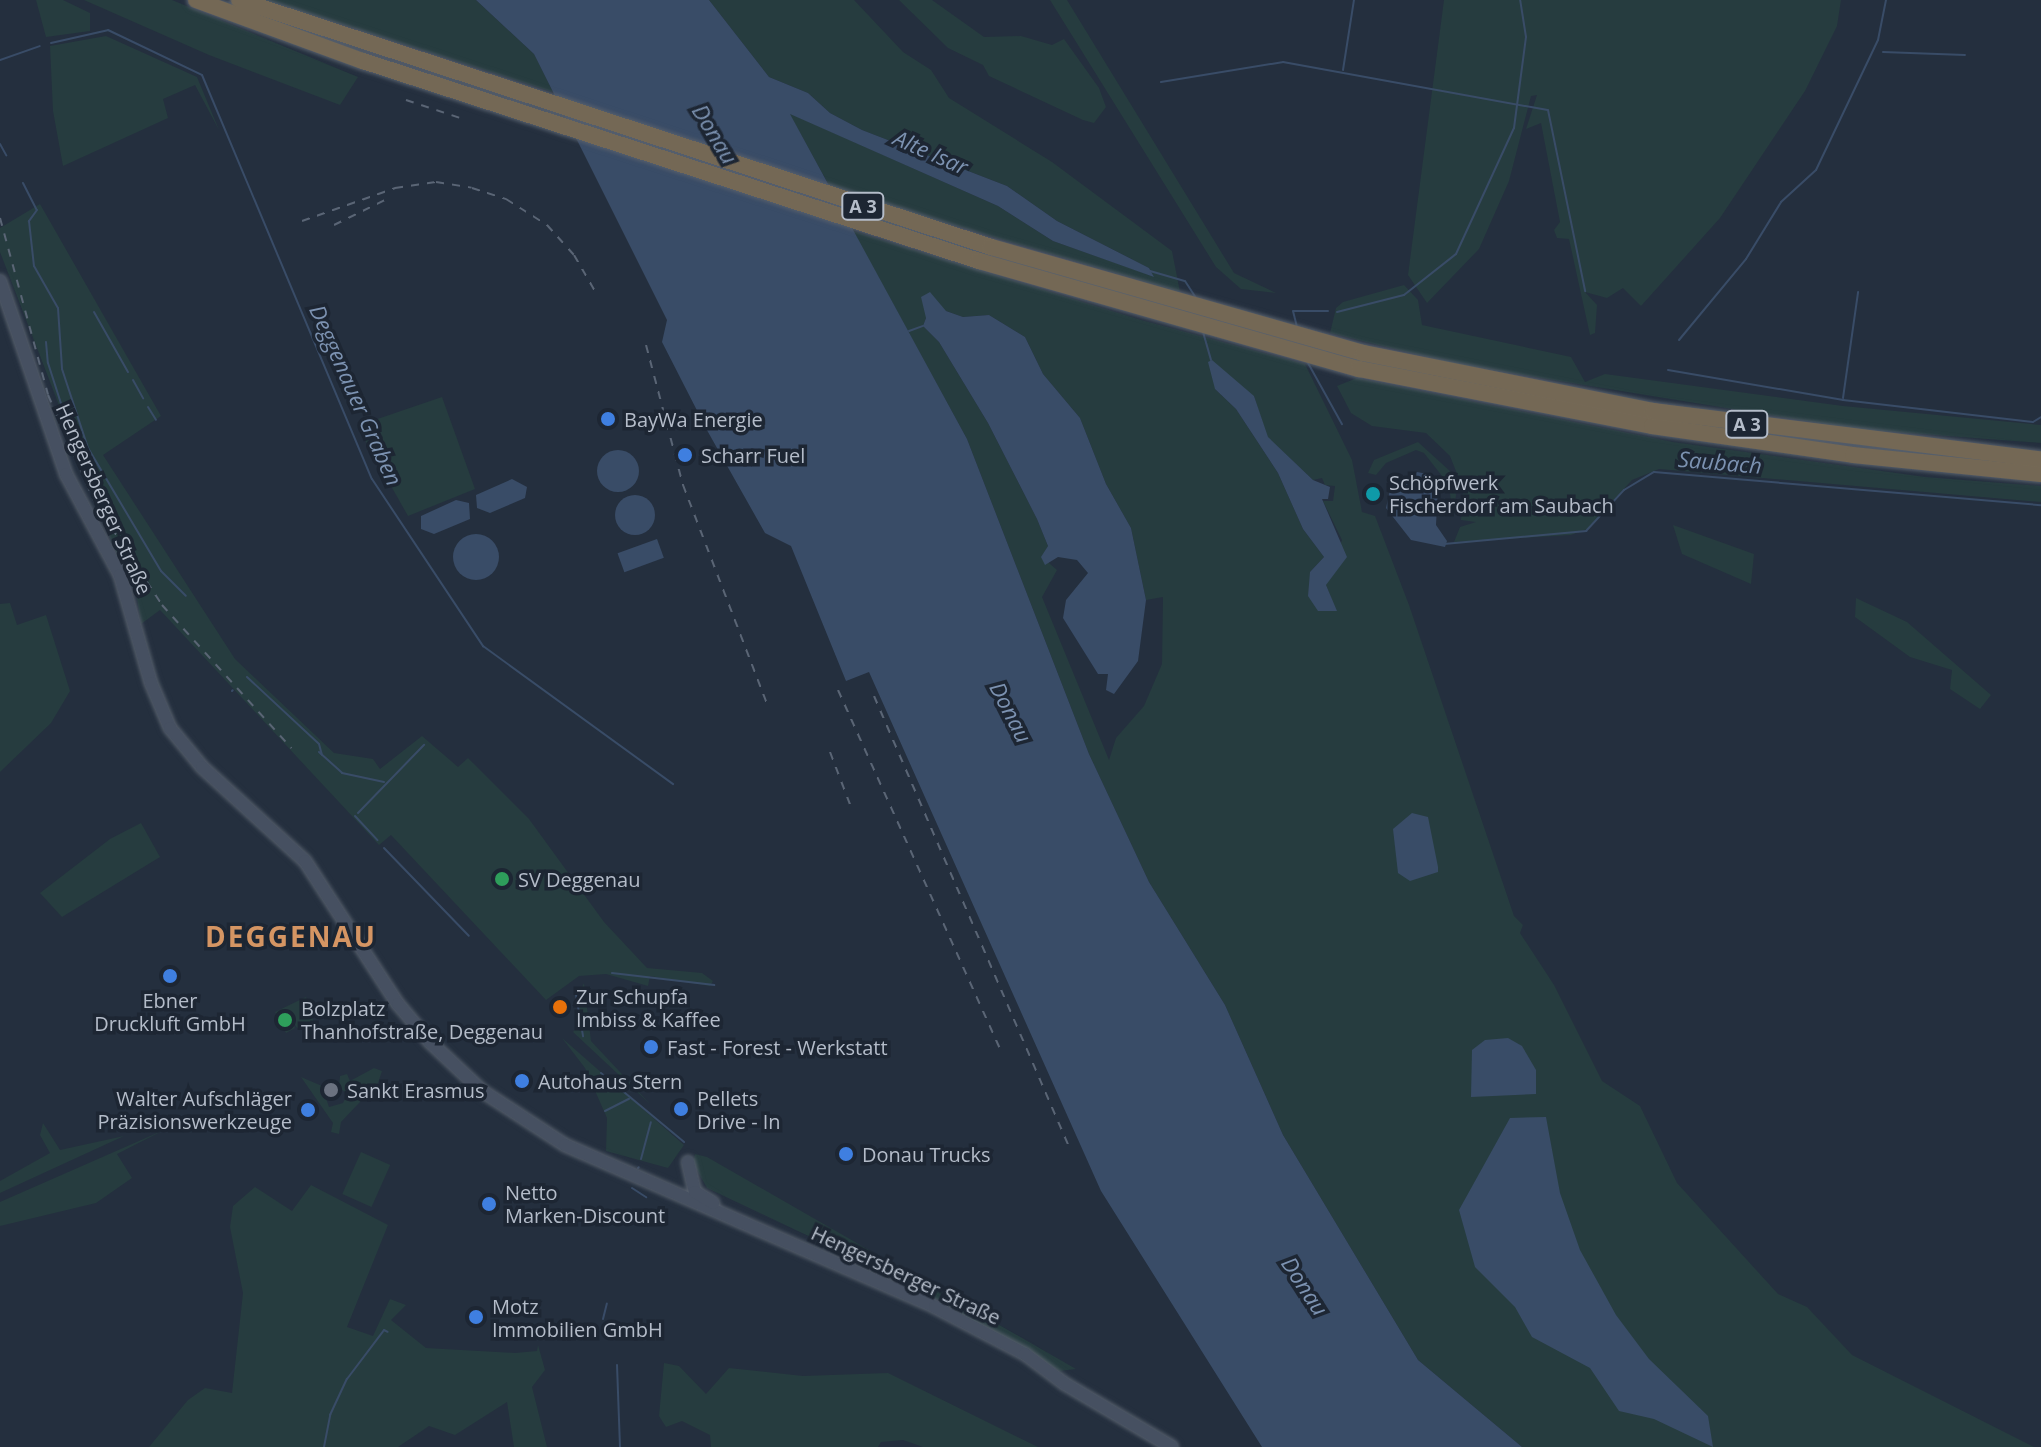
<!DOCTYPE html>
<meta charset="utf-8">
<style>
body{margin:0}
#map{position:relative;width:2041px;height:1447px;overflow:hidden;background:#242f3e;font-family:"Open Sans",sans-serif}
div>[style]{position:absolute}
.green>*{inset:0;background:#263c3f;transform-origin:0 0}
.water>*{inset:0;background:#394c67;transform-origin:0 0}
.round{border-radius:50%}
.stream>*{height:2px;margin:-1px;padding:0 1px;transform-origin:1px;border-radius:1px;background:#394c67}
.roads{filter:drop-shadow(0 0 2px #565f6c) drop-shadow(0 0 2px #565f6c)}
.secondary>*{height:12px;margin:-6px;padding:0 6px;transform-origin:6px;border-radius:6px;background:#465061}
.highway>*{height:16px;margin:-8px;padding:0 8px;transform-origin:8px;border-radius:8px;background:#746855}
.rail>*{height:2px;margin-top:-1px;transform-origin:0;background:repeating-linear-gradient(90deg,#5a6575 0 8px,transparent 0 16px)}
.dots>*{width:22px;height:22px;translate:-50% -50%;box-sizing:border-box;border:4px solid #1d2633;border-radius:50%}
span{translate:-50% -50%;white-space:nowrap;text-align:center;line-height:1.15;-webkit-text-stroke:7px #1d2633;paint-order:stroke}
.shield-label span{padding:2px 6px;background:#1d2633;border:2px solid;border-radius:6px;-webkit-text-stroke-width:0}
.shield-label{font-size:18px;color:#b4bcc9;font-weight:700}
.poi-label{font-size:20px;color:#b4bcc9}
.left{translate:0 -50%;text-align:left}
.right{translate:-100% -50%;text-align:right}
.street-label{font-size:20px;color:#b4bcc9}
.water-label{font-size:22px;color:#7c92b1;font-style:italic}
.district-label{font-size:28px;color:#d59563;font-weight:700;letter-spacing:2px}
</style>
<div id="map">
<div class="green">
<i style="clip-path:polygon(36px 0,63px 0,90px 13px,90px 31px,46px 37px)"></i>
<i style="clip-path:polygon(84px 0,172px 0,358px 77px,340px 105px,209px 55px)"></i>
<i style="clip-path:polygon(265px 0,476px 0,534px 54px,553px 92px)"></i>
<i style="clip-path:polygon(709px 0,854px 0,903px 52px,931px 70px,949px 98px,1052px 162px,1172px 251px,1180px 292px,831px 189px,789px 113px,998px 206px,1053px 241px,1153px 276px,1149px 268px,1057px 221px,1007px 186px,862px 130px,830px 113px,808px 93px,769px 77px)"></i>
<i style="clip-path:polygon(899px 0,932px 0,984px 37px,1021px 36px,1052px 45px,1064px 39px,1099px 88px,1106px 107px,1094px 123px,1083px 120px,989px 76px,983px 65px,948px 48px)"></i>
<i style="clip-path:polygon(1050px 0,1067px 0,1234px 273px,1276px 293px,1241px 289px,1216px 267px)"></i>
<i style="clip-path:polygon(1444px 0,1841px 0,1837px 26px,1805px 91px,1720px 218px,1641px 306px,1623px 288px,1607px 298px,1585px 292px,1597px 305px,1595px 333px,1590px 335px,1569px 239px,1557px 238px,1554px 230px,1560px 222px,1541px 123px,1526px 129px,1537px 95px,1531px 96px,1509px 181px,1479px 249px,1427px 303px,1408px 275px)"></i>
<i style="clip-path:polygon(106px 36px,197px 77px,219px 130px,195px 85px,163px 99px,168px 118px,63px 166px,53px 111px,50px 46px)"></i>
<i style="clip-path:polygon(40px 204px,161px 416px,103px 455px,235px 659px,334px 753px,373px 759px,380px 769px,422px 736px,458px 767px,468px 758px,529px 819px,604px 922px,647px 968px,702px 973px,713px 981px,710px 986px,650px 976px,648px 986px,606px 974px,579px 976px,546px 1000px,391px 835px,379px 845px,160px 610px,141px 624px,135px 585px,114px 548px,0 252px,0 228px)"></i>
<i style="clip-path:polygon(evenodd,853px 231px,1141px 320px,1305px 364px,1352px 460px,1362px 512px,1375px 516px,1409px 605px,1514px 916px,1523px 925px,1520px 933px,1554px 985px,1602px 1081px,1640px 1106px,1677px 1183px,1778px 1294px,1807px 1307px,1852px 1355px,2034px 1447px,1522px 1447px,1418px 1360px,1283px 1135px,1225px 1005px,1149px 882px,1089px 754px,967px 439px,853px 231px,946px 311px,963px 317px,989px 315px,1025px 337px,1043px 374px,1080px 418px,1106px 484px,1131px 528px,1146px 600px,1163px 597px,1162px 664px,1144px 706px,1116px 738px,1109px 760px,1042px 597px,1057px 570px,1042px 557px,1048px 546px,1037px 519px,988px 423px,939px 342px,923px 326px,926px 318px,946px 311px,853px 231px,1215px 389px,1254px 396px,1267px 437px,1313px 480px,1322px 478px,1325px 485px,1335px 486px,1333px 501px,1323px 501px,1342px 540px,1326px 585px,1336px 611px,1310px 572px,1324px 557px,1303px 529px,1278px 473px,1236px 409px,1215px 389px)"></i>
<i style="clip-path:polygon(1404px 285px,1418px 300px,1422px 325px,1571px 357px,1585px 382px,1605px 374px,1843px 406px,2041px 425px,2041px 443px,1855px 429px,1455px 364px,1330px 333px,1336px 308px,1343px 302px)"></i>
<i style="clip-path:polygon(1357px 378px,1673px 442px,1925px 477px,2041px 486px,2041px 502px,1659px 469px,1632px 480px,1587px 529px,1571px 535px,1454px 542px,1460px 527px,1476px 522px,1461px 520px,1463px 489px,1450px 456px,1426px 433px,1372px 426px,1351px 413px,1337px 386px)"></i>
<i style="clip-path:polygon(442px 397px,475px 489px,408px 516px,357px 426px)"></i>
<i style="clip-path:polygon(1418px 442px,1451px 472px,1456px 495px,1453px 518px,1449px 485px,1424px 453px,1416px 450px,1386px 463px,1376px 475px,1368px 473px,1374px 460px)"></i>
<i style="clip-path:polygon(1673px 525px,1754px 554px,1751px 584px,1682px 554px)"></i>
<i style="clip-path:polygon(1856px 598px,1907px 622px,1991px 695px,1980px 709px,1950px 689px,1952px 670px,1910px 657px,1855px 617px)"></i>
<i style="clip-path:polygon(10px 603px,17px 625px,46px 615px,70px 691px,51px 723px,0 772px,0 604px)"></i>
<i style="clip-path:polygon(141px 823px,160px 857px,62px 917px,40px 893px,110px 839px)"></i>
<i style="clip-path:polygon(584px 983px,591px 1041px,650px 1104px,573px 1032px,581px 1023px,578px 996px)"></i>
<i style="clip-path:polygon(306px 997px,314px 1023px,297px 1028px,292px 1020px,295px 1028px,286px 1033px,275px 1012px)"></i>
<i style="clip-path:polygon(562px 1038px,684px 1145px,668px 1168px,606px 1151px,607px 1118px,585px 1068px)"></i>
<i style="clip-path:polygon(374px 1068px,382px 1071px,378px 1083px,341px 1122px,339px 1134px,331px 1132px,333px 1123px,301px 1077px,322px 1086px,329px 1107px,343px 1103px,347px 1095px,339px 1086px,340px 1076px,347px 1074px,350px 1081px)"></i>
<i style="clip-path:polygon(43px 1123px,60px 1150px,124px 1136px,0 1193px,0 1181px,50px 1153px,40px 1135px)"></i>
<i style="clip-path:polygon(164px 1130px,117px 1154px,132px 1178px,96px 1203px,0 1226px,0 1202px)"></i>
<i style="left:361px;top:1152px;width:32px;height:46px;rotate:24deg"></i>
<i style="clip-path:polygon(695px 1154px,707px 1157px,1076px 1369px,1060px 1371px,912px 1285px,707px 1188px,693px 1163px)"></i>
<i style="clip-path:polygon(311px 1185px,388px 1225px,347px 1327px,373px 1336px,390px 1299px,406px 1305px,391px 1320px,426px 1348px,515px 1353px,537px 1351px,538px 1345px,545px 1370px,532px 1387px,547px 1447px,514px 1447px,507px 1402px,455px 1435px,429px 1426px,398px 1447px,149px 1447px,188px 1400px,205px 1388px,232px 1393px,243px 1293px,230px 1227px,233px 1206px,255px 1187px,292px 1211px)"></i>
<i style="clip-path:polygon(664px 1363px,679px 1366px,706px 1394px,729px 1368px,803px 1376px,888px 1373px,1038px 1447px,923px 1447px,903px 1440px,881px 1442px,878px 1447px,711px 1447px,710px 1435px,682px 1421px,666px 1427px,659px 1416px)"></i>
</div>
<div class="water">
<i style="clip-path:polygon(476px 0,709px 0,769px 77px,808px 93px,830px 113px,862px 130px,1007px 186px,1057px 221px,1149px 268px,1154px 277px,1053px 241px,998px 206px,790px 114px,967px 439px,1089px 754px,1149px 882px,1225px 1005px,1283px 1135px,1418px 1360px,1522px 1447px,1262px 1447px,1101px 1191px,869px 672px,846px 681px,791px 546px,765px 533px,708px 432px,662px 342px,667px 320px,534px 54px)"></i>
<i style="clip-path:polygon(930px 292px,946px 311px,963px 317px,989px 315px,1025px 337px,1043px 374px,1080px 418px,1106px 484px,1131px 528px,1146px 600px,1138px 661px,1114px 694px,1106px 690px,1108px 674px,1098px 674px,1063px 618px,1066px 600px,1088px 573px,1077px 560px,1058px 557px,1045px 565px,1041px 557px,1048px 546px,1037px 519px,988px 423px,939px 342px,923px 326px,926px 318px,921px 297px)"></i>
<i style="clip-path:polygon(1212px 360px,1254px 396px,1268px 437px,1313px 480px,1330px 487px,1328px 499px,1322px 499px,1347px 557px,1326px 585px,1337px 611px,1318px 611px,1308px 596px,1310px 572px,1324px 557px,1303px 529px,1278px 473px,1236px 409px,1215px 389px,1208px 362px)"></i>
<i class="round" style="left:597px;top:450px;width:42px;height:42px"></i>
<i style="clip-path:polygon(1417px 472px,1428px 474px,1438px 489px,1436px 525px,1447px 541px,1445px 547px,1411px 540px,1386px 508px,1391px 485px,1402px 486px)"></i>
<i style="clip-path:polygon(512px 479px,527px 487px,525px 498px,490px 513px,477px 508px,476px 495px)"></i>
<i class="round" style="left:615px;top:495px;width:40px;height:40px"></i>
<i style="clip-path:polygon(456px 500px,469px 503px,470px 519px,434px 534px,421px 529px,421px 516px)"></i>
<i class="round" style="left:453px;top:534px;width:46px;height:46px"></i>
<i style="left:657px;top:539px;width:20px;height:42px;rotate:70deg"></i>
<i style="clip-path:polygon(1412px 813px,1428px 817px,1438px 867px,1438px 872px,1410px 881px,1398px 873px,1393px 829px)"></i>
<i style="clip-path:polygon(1508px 1038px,1522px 1046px,1536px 1070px,1536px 1094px,1471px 1097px,1472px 1050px,1485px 1040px)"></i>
<i style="clip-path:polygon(1546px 1117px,1560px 1193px,1580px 1250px,1616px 1315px,1649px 1359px,1708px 1416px,1713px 1447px,1654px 1419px,1619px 1411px,1590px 1368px,1532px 1337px,1515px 1307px,1475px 1267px,1459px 1210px,1510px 1118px)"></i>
</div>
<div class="stream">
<i style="left:51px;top:43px;width:58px;rotate:-12.8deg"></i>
<i style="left:108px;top:30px;width:104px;rotate:25.6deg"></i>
<i style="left:202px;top:75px;width:438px;rotate:67.2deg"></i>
<i style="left:372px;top:479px;width:201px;rotate:56.4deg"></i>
<i style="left:483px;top:646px;width:235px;rotate:36deg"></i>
<i style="left:1883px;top:52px;width:82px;rotate:2.1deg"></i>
<i style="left:0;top:60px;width:42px;rotate:-19.3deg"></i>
<i style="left:1343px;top:70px;width:71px;rotate:-81.1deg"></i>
<i style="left:1161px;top:82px;width:124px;rotate:-9.3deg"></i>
<i style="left:1283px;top:62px;width:269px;rotate:10.3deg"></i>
<i style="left:1548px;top:110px;width:185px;rotate:78.4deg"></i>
<i style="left:0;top:144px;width:13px;rotate:61deg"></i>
<i style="left:23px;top:183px;width:30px;rotate:63deg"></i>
<i style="left:37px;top:210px;width:14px;rotate:126deg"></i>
<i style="left:29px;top:221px;width:45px;rotate:83.7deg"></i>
<i style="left:34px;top:266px;width:48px;rotate:60.3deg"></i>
<i style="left:58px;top:308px;width:61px;rotate:86.2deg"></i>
<i style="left:62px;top:369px;width:83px;rotate:71.8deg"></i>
<i style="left:88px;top:448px;width:143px;rotate:59.3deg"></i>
<i style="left:161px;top:571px;width:35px;rotate:45deg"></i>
<i style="left:1150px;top:271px;width:36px;rotate:16deg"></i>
<i style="left:1185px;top:281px;width:20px;rotate:57deg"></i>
<i style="left:94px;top:312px;width:69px;rotate:60.5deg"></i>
<i style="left:1337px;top:312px;width:69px;rotate:-14.2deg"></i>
<i style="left:1404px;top:295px;width:66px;rotate:-38.3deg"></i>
<i style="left:1456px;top:254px;width:139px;rotate:-65.3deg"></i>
<i style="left:1514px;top:128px;width:92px;rotate:-82.5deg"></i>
<i style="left:1526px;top:37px;width:37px;rotate:-99deg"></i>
<i style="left:1297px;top:327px;width:16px;rotate:-104deg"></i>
<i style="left:1293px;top:311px;width:35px"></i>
<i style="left:909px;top:331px;width:15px;rotate:-20deg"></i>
<i style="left:1203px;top:332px;width:29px;rotate:74deg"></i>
<i style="left:1679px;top:340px;width:105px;rotate:-50.4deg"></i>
<i style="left:1746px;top:259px;width:67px;rotate:-58.4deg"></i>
<i style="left:1781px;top:202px;width:47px;rotate:-42.4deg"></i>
<i style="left:1816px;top:170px;width:144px;rotate:-64.5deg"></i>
<i style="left:1878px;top:40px;width:41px;rotate:-78.7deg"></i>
<i style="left:46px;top:342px;width:21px;rotate:85deg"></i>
<i style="left:48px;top:363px;width:91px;rotate:72.2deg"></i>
<i style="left:1308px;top:363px;width:70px;rotate:60.9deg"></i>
<i style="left:1668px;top:370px;width:178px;rotate:9.7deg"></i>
<i style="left:1843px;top:400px;width:191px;rotate:6.6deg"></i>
<i style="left:2033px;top:422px;width:9px;rotate:-32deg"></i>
<i style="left:133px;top:380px;width:21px;rotate:61deg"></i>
<i style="left:1843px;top:398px;width:107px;rotate:-81.9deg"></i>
<i style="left:148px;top:407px;width:15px;rotate:58deg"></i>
<i style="left:1444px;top:544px;width:143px;rotate:-5.2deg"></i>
<i style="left:1586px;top:531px;width:56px;rotate:-47.2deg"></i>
<i style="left:1624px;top:490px;width:35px;rotate:-31deg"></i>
<i style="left:1654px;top:472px;width:388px;rotate:4.9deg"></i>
<i style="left:128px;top:549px;width:4px;rotate:-34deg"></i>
<i style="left:247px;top:677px;width:98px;rotate:42.9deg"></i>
<i style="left:319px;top:744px;width:11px;rotate:75deg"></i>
<i style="left:232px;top:691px;width:1px;rotate:-45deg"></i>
<i style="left:319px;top:752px;width:31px;rotate:42deg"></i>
<i style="left:342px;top:773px;width:43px;rotate:12.1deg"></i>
<i style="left:358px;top:813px;width:95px;rotate:-45.9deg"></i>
<i style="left:355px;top:816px;width:33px;rotate:47deg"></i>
<i style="left:384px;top:848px;width:122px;rotate:46deg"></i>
<i style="left:612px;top:973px;width:103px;rotate:6.7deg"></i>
<i style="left:575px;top:989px;width:48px;rotate:80.3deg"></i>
<i style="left:601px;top:1073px;width:108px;rotate:39.7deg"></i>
<i style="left:605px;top:1111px;width:27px;rotate:-27deg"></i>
<i style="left:641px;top:1159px;width:38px;rotate:-75deg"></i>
<i style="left:638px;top:1168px;width:1px;rotate:-45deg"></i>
<i style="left:632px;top:1188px;width:17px;rotate:33deg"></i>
<i style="left:603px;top:1319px;width:16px;rotate:-76deg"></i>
<i style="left:617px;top:1365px;width:82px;rotate:87.9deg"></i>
<i style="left:324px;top:1447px;width:33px;rotate:-79deg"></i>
<i style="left:330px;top:1415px;width:40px;rotate:-65deg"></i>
<i style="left:347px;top:1379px;width:61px;rotate:-52.9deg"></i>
<i style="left:384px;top:1330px;width:4px;rotate:27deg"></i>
</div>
<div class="roads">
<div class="secondary">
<i style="left:0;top:281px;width:204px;rotate:71.1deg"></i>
<i style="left:66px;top:474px;width:115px;rotate:61.9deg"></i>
<i style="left:120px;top:575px;width:112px;rotate:74deg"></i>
<i style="left:151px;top:683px;width:49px;rotate:67.1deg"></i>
<i style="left:170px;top:728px;width:50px;rotate:50.6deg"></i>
<i style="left:202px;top:767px;width:139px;rotate:42.4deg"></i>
<i style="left:305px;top:861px;width:171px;rotate:57deg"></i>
<i style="left:398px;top:1004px;width:50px;rotate:49.9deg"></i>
<i style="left:430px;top:1042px;width:71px;rotate:43.3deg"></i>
<i style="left:482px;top:1091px;width:99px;rotate:33deg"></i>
<i style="left:565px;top:1145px;width:404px;rotate:23.6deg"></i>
<i style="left:935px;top:1307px;width:102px;rotate:27.6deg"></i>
<i style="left:1025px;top:1354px;width:50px;rotate:36.9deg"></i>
<i style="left:1065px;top:1384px;width:124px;rotate:30.5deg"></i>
<i style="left:688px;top:1162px;width:31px;rotate:77deg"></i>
<i style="left:695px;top:1192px;width:21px;rotate:31deg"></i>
</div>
<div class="highway">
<i style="left:196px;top:0;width:178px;rotate:20.1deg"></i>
<i style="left:363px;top:61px;width:648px;rotate:17.99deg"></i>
<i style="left:979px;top:261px;width:395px;rotate:15.9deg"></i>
<i style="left:1359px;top:369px;width:298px;rotate:11deg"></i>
<i style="left:1652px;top:426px;width:203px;rotate:8.2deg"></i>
<i style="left:1853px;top:455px;width:189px;rotate:5.8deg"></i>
<i style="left:239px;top:0;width:792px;rotate:18.18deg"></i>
<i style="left:991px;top:247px;width:387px;rotate:15.9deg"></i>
<i style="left:1363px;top:353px;width:296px;rotate:11.3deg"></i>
<i style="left:1653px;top:411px;width:391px;rotate:7.1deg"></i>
</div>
</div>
<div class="rail">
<i style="left:406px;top:100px;width:63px;rotate:18.4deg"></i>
<i style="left:0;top:218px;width:183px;rotate:74.8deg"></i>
<i style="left:48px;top:395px;width:116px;rotate:66.5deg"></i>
<i style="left:94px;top:501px;width:124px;rotate:56.8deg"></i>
<i style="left:162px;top:605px;width:193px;rotate:47.9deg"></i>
<i style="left:302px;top:221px;width:99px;rotate:-19.5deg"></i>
<i style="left:395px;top:188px;width:41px;rotate:-8.3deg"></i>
<i style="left:436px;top:182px;width:36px;rotate:9deg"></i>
<i style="left:472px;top:188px;width:36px;rotate:18deg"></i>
<i style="left:506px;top:199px;width:49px;rotate:32.4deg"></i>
<i style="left:547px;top:225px;width:40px;rotate:48deg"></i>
<i style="left:574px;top:255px;width:44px;rotate:59.9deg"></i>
<i style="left:334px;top:225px;width:57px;rotate:-26.1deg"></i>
<i style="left:646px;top:345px;width:145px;rotate:75.2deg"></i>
<i style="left:683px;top:485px;width:237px;rotate:69deg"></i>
<i style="left:838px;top:690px;width:392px;rotate:65.7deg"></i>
<i style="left:874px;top:696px;width:489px;rotate:66.6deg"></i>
<i style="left:830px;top:752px;width:59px;rotate:69.1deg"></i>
</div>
<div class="dots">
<i style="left:608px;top:419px;background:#3f7fe0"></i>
<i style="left:685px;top:455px;background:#3f7fe0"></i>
<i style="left:1373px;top:494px;background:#0f9aa8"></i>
<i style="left:502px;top:879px;background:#2e9e5b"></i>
<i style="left:170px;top:976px;background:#3f7fe0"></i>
<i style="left:560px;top:1007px;background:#e8710a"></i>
<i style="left:285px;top:1020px;background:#2e9e5b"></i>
<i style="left:651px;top:1047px;background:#3f7fe0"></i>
<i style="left:522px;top:1081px;background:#3f7fe0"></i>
<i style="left:331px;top:1090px;background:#6b7280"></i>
<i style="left:681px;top:1109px;background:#3f7fe0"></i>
<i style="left:308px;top:1110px;background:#3f7fe0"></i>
<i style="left:846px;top:1154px;background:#3f7fe0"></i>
<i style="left:489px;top:1204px;background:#3f7fe0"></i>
<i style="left:476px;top:1317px;background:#3f7fe0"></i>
</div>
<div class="shield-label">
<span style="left:863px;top:206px">A 3</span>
<span style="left:1747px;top:424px">A 3</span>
</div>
<div class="poi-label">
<span class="left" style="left:624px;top:419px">BayWa Energie</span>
<span class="left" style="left:701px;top:455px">Scharr Fuel</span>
<span class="left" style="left:1389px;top:494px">Schöpfwerk<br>Fischerdorf am Saubach</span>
<span class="left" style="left:518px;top:879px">SV Deggenau</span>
<span class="left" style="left:576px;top:1008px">Zur Schupfa<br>Imbiss &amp; Kaffee</span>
<span style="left:170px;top:1012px">Ebner<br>Druckluft GmbH</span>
<span class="left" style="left:301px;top:1020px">Bolzplatz<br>Thanhofstraße, Deggenau</span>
<span class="left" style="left:667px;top:1047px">Fast - Forest - Werkstatt</span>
<span class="left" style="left:538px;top:1081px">Autohaus Stern</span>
<span class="left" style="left:347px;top:1090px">Sankt Erasmus</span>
<span class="right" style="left:292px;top:1110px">Walter Aufschläger<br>Präzisionswerkzeuge</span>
<span class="left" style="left:697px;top:1110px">Pellets<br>Drive - In</span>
<span class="left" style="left:862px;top:1154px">Donau Trucks</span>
<span class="left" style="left:505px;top:1204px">Netto<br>Marken-Discount</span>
<span class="left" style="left:492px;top:1318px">Motz<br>Immobilien GmbH</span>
</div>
<div class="street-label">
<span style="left:104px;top:499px;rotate:66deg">Hengersberger Straße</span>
<span style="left:906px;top:1275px;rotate:25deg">Hengersberger Straße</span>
</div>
<div class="water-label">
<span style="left:715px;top:134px;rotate:59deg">Donau</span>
<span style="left:931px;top:152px;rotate:24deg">Alte Isar</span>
<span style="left:356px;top:395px;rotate:66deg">Deggenauer Graben</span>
<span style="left:1720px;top:462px;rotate:5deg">Saubach</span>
<span style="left:1011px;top:712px;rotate:63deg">Donau</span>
<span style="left:1305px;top:1286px;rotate:57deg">Donau</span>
</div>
<div class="district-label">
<span style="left:291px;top:936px">DEGGENAU</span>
</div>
</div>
